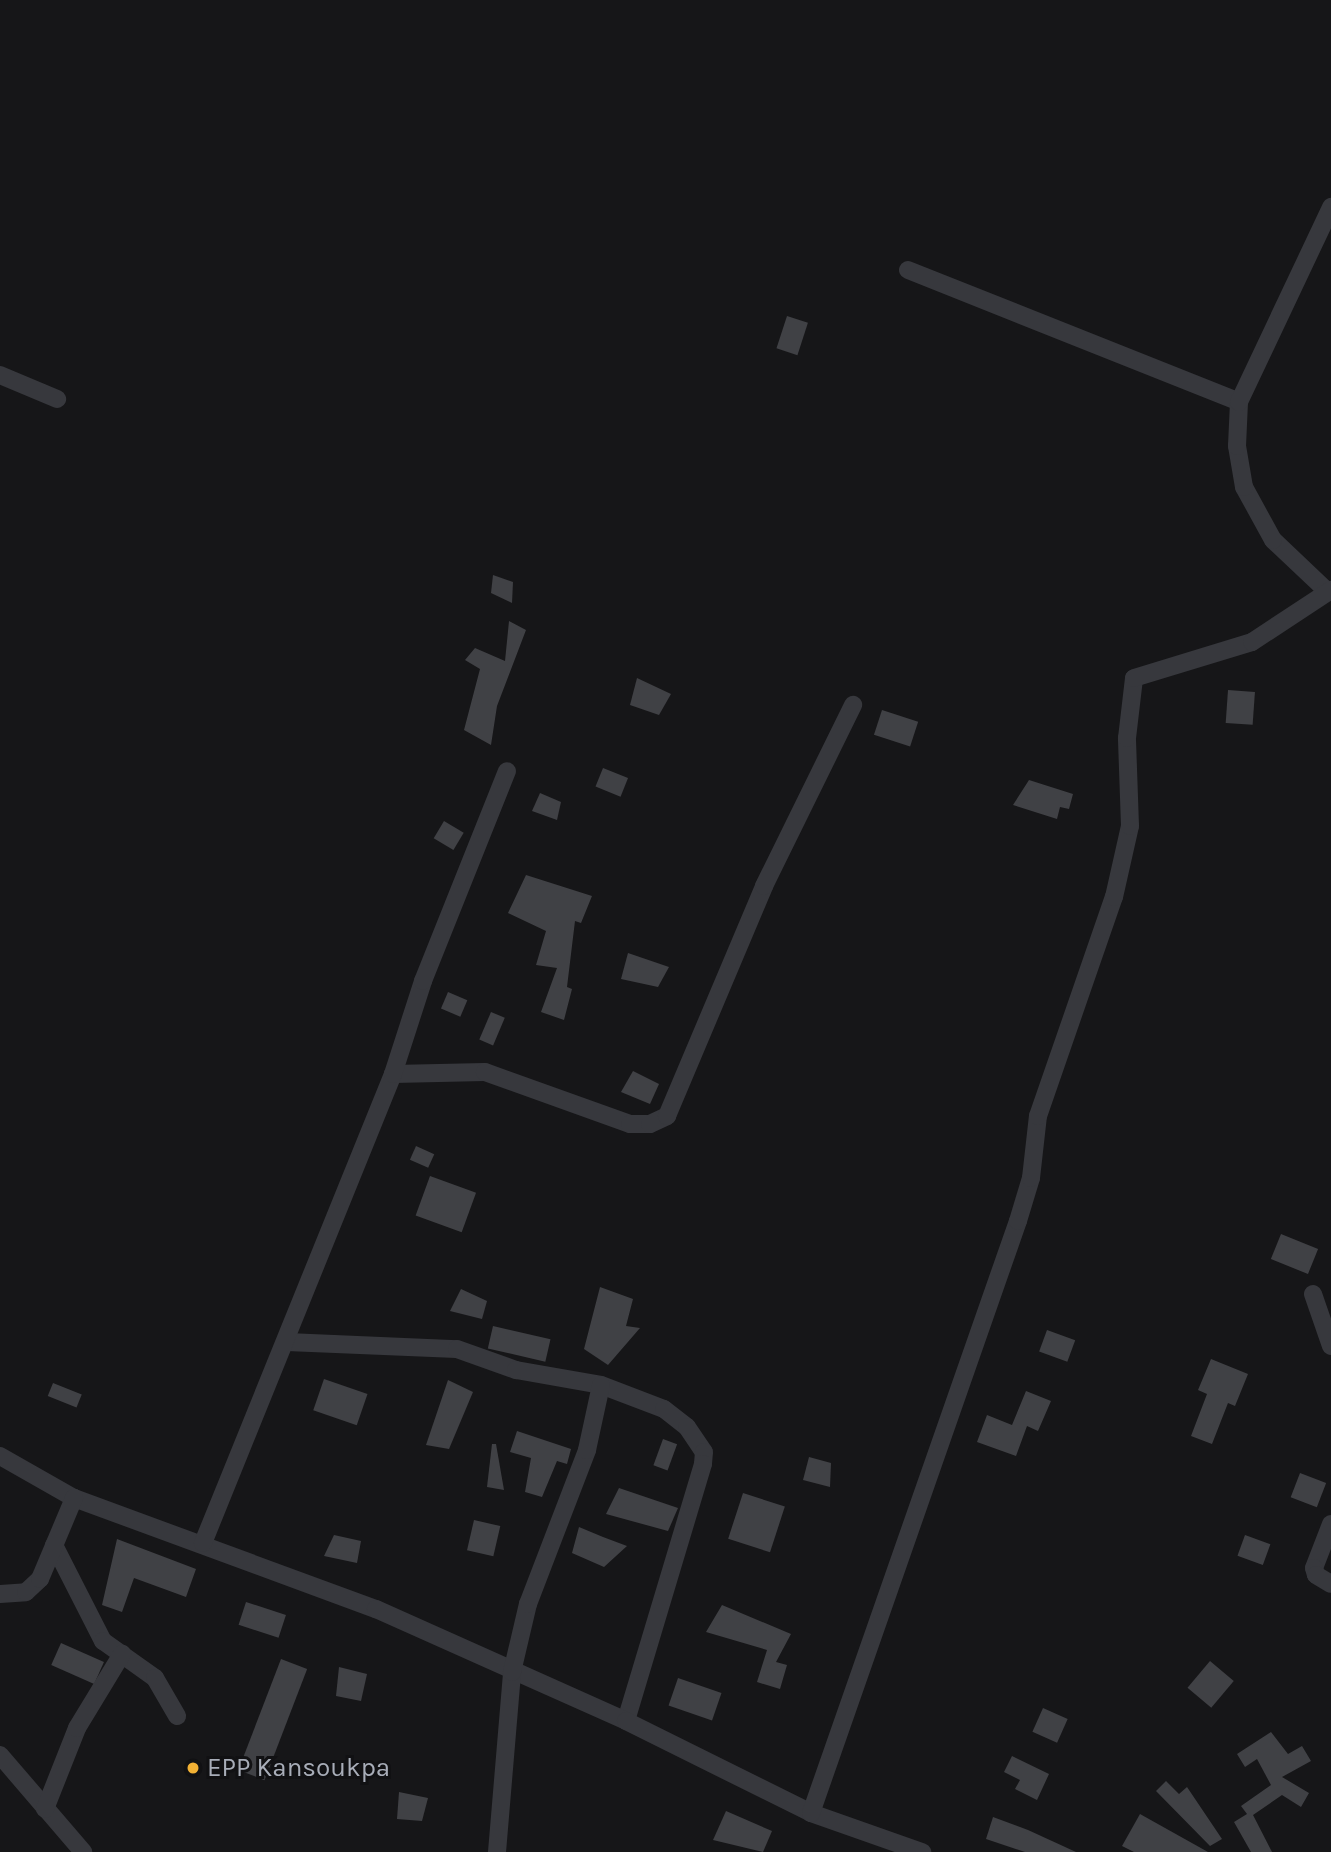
<!DOCTYPE html>
<style>
body{margin:0}
#map{position:relative;width:1331px;height:1852px;overflow:hidden;background:#161618;font-family:Karla,sans-serif}
div>[style]{position:absolute}
.building>*{inset:0;background:#404145;transform-origin:0 0}
.minor>*{height:18px;margin:-9px;padding:0 9px;transform-origin:9px;border-radius:9px;background:#37383d}
.dots>*{width:19px;height:19px;translate:-50% -50%;box-sizing:border-box;border:4px solid #111113;border-radius:50%}
span{translate:-50% -50%;white-space:nowrap;text-align:center;line-height:1.15;-webkit-text-stroke:6px #111113;paint-order:stroke}
.poi-label{font-size:26px;color:#a8adb8}
.left{translate:0 -50%;text-align:left}
</style>
<div id="map">
<div class="building">
<i style="left:787px;top:316px;width:22px;height:34px;rotate:18deg"></i>
<i style="clip-path:polygon(493px 575px,513px 582px,512px 603px,491px 593px)"></i>
<i style="clip-path:polygon(509px 621px,526px 630px,497px 706px,491px 745px,464px 730px,480px 669px,465px 660px,475px 648px,505px 661px)"></i>
<i style="clip-path:polygon(637px 678px,671px 694px,659px 715px,630px 705px)"></i>
<i style="left:1228px;top:690px;width:27px;height:33px;rotate:4deg"></i>
<i style="left:882px;top:710px;width:38px;height:26px;rotate:18deg"></i>
<i style="left:603px;top:768px;width:27px;height:20px;rotate:22deg"></i>
<i style="clip-path:polygon(1029px 780px,1073px 794px,1069px 809px,1060px 807px,1057px 819px,1013px 805px)"></i>
<i style="clip-path:polygon(540px 793px,561px 802px,557px 820px,532px 811px)"></i>
<i style="left:444px;top:821px;width:23px;height:20px;rotate:31deg"></i>
<i style="clip-path:polygon(526px 875px,592px 896px,581px 923px,575px 921px,567px 987px,572px 989px,564px 1020px,541px 1012px,557px 968px,536px 965px,546px 931px,508px 913px)"></i>
<i style="clip-path:polygon(628px 953px,669px 967px,658px 987px,621px 979px)"></i>
<i style="left:448px;top:992px;width:21px;height:18px;rotate:23deg"></i>
<i style="left:491px;top:1012px;width:15px;height:30px;rotate:23deg"></i>
<i style="clip-path:polygon(633px 1071px,659px 1084px,650px 1104px,621px 1092px)"></i>
<i style="left:416px;top:1146px;width:20px;height:15px;rotate:24deg"></i>
<i style="left:430px;top:1176px;width:49px;height:42px;rotate:20deg"></i>
<i style="left:1281px;top:1234px;width:40px;height:27px;rotate:22deg"></i>
<i style="clip-path:polygon(600px 1287px,633px 1299px,626px 1326px,640px 1328px,608px 1365px,584px 1349px)"></i>
<i style="clip-path:polygon(461px 1289px,487px 1301px,482px 1319px,450px 1311px)"></i>
<i style="left:493px;top:1326px;width:59px;height:23px;rotate:13deg"></i>
<i style="left:1047px;top:1330px;width:30px;height:23px;rotate:20deg"></i>
<i style="clip-path:polygon(1211px 1359px,1248px 1374px,1235px 1406px,1228px 1403px,1212px 1444px,1191px 1436px,1207px 1394px,1198px 1390px)"></i>
<i style="left:324px;top:1379px;width:46px;height:33px;rotate:19deg"></i>
<i style="clip-path:polygon(448px 1380px,473px 1392px,449px 1449px,426px 1445px)"></i>
<i style="left:53px;top:1383px;width:31px;height:14px;rotate:22deg"></i>
<i style="clip-path:polygon(1026px 1391px,1051px 1401px,1038px 1431px,1027px 1426px,1016px 1456px,977px 1442px,987px 1415px,1012px 1425px)"></i>
<i style="clip-path:polygon(517px 1431px,571px 1449px,567px 1464px,557px 1461px,542px 1497px,525px 1492px,531px 1458px,510px 1452px)"></i>
<i style="left:663px;top:1439px;width:15px;height:28px;rotate:20deg"></i>
<i style="clip-path:polygon(492px 1444px,496px 1444px,504px 1490px,487px 1487px)"></i>
<i style="clip-path:polygon(809px 1457px,831px 1463px,830px 1487px,803px 1480px)"></i>
<i style="left:1300px;top:1473px;width:28px;height:26px;rotate:21deg"></i>
<i style="clip-path:polygon(619px 1488px,678px 1508px,668px 1531px,606px 1514px)"></i>
<i style="left:743px;top:1493px;width:44px;height:48px;rotate:18deg"></i>
<i style="left:474px;top:1520px;width:27px;height:31px;rotate:13deg"></i>
<i style="clip-path:polygon(579px 1527px,603px 1537px,627px 1546px,604px 1567px,572px 1553px)"></i>
<i style="clip-path:polygon(334px 1535px,361px 1541px,357px 1563px,324px 1556px)"></i>
<i style="left:1245px;top:1535px;width:27px;height:22px;rotate:20deg"></i>
<i style="clip-path:polygon(117px 1539px,196px 1569px,186px 1597px,134px 1578px,122px 1612px,102px 1605px)"></i>
<i style="left:246px;top:1602px;width:42px;height:24px;rotate:18deg"></i>
<i style="clip-path:polygon(722px 1605px,791px 1634px,776px 1662px,787px 1665px,780px 1689px,757px 1682px,767px 1650px,706px 1632px)"></i>
<i style="left:61px;top:1643px;width:47px;height:24px;rotate:24deg"></i>
<i style="left:281px;top:1659px;width:28px;height:119px;rotate:21deg"></i>
<i style="left:1210px;top:1661px;width:31px;height:35px;rotate:40deg"></i>
<i style="clip-path:polygon(339px 1667px,367px 1674px,361px 1701px,336px 1696px)"></i>
<i style="left:678px;top:1678px;width:46px;height:29px;rotate:19deg"></i>
<i style="left:1043px;top:1708px;width:27px;height:26px;rotate:24deg"></i>
<i style="clip-path:polygon(1271px 1732px,1288px 1754px,1302px 1746px,1311px 1761px,1282px 1777px,1309px 1793px,1301px 1807px,1282px 1795px,1253px 1815px,1272px 1852px,1251px 1852px,1234px 1822px,1247px 1814px,1241px 1806px,1271px 1785px,1257px 1759px,1245px 1767px,1237px 1754px)"></i>
<i style="clip-path:polygon(1012px 1756px,1049px 1774px,1037px 1800px,1015px 1789px,1020px 1780px,1004px 1772px)"></i>
<i style="clip-path:polygon(1166px 1781px,1179px 1794px,1187px 1787px,1222px 1839px,1210px 1846px,1156px 1791px)"></i>
<i style="clip-path:polygon(399px 1792px,428px 1798px,422px 1821px,397px 1819px)"></i>
<i style="clip-path:polygon(726px 1811px,772px 1831px,763px 1852px,713px 1840px)"></i>
<i style="clip-path:polygon(1140px 1814px,1208px 1852px,1134px 1852px,1122px 1846px)"></i>
<i style="clip-path:polygon(993px 1817px,1028px 1830px,1076px 1852px,1025px 1852px,986px 1839px)"></i>
</div>
<div class="minor">
<i style="left:908px;top:270px;width:356px;rotate:21.7deg"></i>
<i style="left:0;top:375px;width:62px;rotate:22.8deg"></i>
<i style="left:1327px;top:591px;width:74px;rotate:-136.6deg"></i>
<i style="left:1273px;top:540px;width:60px;rotate:-118.7deg"></i>
<i style="left:1244px;top:487px;width:42px;rotate:-99.7deg"></i>
<i style="left:1237px;top:446px;width:44px;rotate:-87.4deg"></i>
<i style="left:1239px;top:402px;width:216px;rotate:-64.7deg"></i>
<i style="left:393px;top:1074px;width:92px;rotate:-1.2deg"></i>
<i style="left:485px;top:1072px;width:154px;rotate:19.7deg"></i>
<i style="left:630px;top:1124px;width:20px"></i>
<i style="left:650px;top:1124px;width:19px;rotate:-25deg"></i>
<i style="left:667px;top:1116px;width:250px;rotate:-67.1deg"></i>
<i style="left:764px;top:886px;width:202px;rotate:-63.8deg"></i>
<i style="left:1313px;top:1294px;width:55px;rotate:70.9deg"></i>
<i style="left:287px;top:1342px;width:170px;rotate:2.4deg"></i>
<i style="left:457px;top:1349px;width:63px;rotate:19.6deg"></i>
<i style="left:516px;top:1370px;width:86px;rotate:10deg"></i>
<i style="left:601px;top:1385px;width:67px;rotate:20.9deg"></i>
<i style="left:664px;top:1409px;width:29px;rotate:38deg"></i>
<i style="left:687px;top:1427px;width:30px;rotate:56deg"></i>
<i style="left:704px;top:1452px;width:12px;rotate:95deg"></i>
<i style="left:703px;top:1464px;width:268px;rotate:106.7deg"></i>
<i style="left:0;top:1456px;width:85px;rotate:29.6deg"></i>
<i style="left:74px;top:1498px;width:322px;rotate:20.2deg"></i>
<i style="left:376px;top:1609px;width:274px;rotate:24.1deg"></i>
<i style="left:626px;top:1721px;width:207px;rotate:26.4deg"></i>
<i style="left:811px;top:1813px;width:118px;rotate:19.4deg"></i>
<i style="left:1331px;top:1524px;width:47px;rotate:111.1deg"></i>
<i style="left:1314px;top:1568px;width:7px;rotate:74deg"></i>
<i style="left:1316px;top:1575px;width:17px;rotate:31deg"></i>
<i style="left:203px;top:1543px;width:506px;rotate:-67.95deg"></i>
<i style="left:393px;top:1074px;width:98px;rotate:-72.1deg"></i>
<i style="left:423px;top:981px;width:226px;rotate:-68.2deg"></i>
<i style="left:54px;top:1545px;width:108px;rotate:63deg"></i>
<i style="left:103px;top:1641px;width:64px;rotate:35.4deg"></i>
<i style="left:155px;top:1678px;width:44px;rotate:59.9deg"></i>
<i style="left:0;top:1594px;width:26px;rotate:-4deg"></i>
<i style="left:26px;top:1592px;width:19px;rotate:-43deg"></i>
<i style="left:40px;top:1579px;width:88px;rotate:-67.2deg"></i>
<i style="left:0;top:1755px;width:128px;rotate:49.4deg"></i>
<i style="left:45px;top:1809px;width:87px;rotate:-68.4deg"></i>
<i style="left:77px;top:1728px;width:87px;rotate:-58.7deg"></i>
<i style="left:811px;top:1813px;width:627px;rotate:-70.73deg"></i>
<i style="left:1018px;top:1221px;width:45px;rotate:-73.2deg"></i>
<i style="left:1031px;top:1178px;width:62px;rotate:-83.6deg"></i>
<i style="left:1038px;top:1116px;width:232px;rotate:-70.9deg"></i>
<i style="left:1114px;top:897px;width:73px;rotate:-77.3deg"></i>
<i style="left:1130px;top:826px;width:88px;rotate:-92deg"></i>
<i style="left:1127px;top:738px;width:60px;rotate:-83.3deg"></i>
<i style="left:1134px;top:678px;width:123px;rotate:-17deg"></i>
<i style="left:1252px;top:642px;width:95px;rotate:-33.4deg"></i>
<i style="left:497px;top:1852px;width:181px;rotate:-85.2deg"></i>
<i style="left:512px;top:1672px;width:70px;rotate:-76.8deg"></i>
<i style="left:528px;top:1604px;width:165px;rotate:-69deg"></i>
<i style="left:587px;top:1450px;width:66px;rotate:-77.8deg"></i>
</div>
<div class="dots">
<i style="left:193px;top:1768px;background:#f2b134"></i>
</div>
<div class="poi-label">
<span class="left" style="left:207px;top:1768px">EPP Kansoukpa</span>
</div>
</div>
